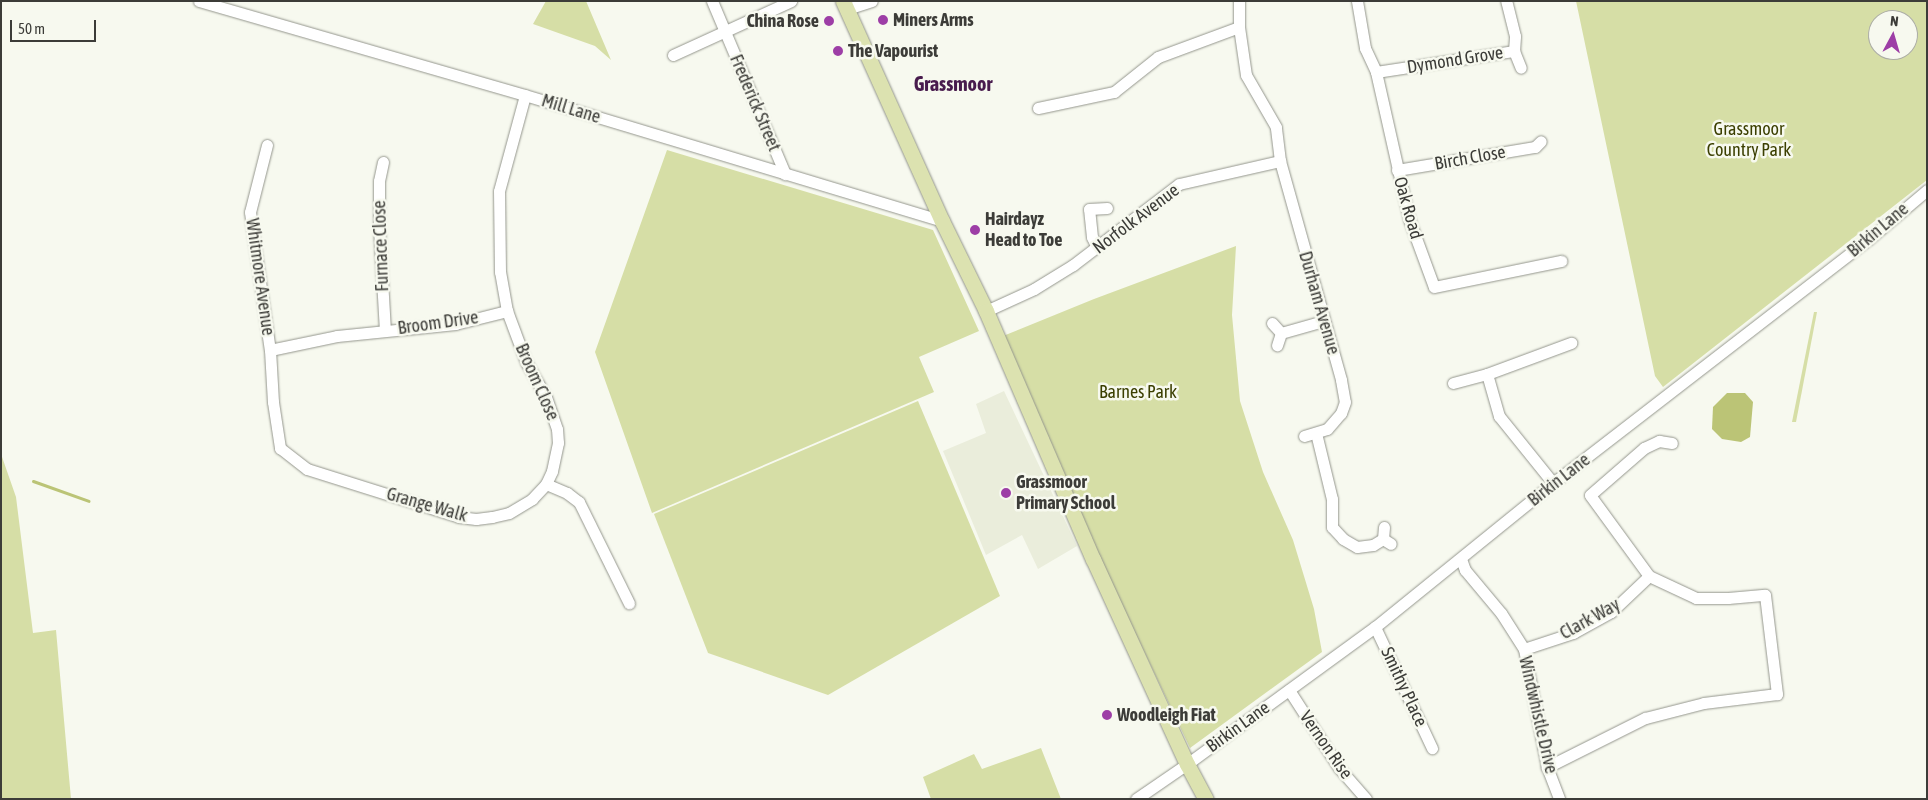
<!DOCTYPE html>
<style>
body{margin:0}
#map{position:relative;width:1928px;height:800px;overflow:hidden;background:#f7f9ef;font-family:"Asap Condensed",sans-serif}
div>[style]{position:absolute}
.built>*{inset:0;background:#eaeddb}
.green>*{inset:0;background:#d6dea6}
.water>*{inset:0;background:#bbc476}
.stream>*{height:3px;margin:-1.5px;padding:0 1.5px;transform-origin:1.5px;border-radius:1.5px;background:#bbc476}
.roads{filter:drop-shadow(0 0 1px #94968d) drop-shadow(0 0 1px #94968d)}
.minor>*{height:11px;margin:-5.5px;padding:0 5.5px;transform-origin:5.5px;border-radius:5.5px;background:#fff}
.major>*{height:15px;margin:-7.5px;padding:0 7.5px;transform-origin:7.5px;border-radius:7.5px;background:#dce2b0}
.dots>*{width:14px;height:14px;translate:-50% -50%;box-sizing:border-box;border:2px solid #f7f9ef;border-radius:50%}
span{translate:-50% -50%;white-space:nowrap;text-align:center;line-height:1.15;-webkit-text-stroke:5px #f7f9ef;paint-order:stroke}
.poi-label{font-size:18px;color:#3c3c38;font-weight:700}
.left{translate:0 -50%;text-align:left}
.right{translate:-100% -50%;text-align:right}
.street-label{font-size:18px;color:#3c3c38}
.park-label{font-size:18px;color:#3b3f01}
.quarter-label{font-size:20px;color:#481b4d;font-weight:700}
.frame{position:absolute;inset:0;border:2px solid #3c3c38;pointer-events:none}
.north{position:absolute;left:1868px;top:10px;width:50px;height:50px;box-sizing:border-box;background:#f7f9ef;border:1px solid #acada6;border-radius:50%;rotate:6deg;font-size:14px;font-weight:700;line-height:20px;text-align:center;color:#3c3c38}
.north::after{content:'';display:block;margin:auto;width:18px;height:22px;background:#9d3ea6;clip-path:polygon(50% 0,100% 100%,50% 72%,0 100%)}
.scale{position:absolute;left:10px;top:20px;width:86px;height:22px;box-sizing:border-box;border:2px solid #3c3c38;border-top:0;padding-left:6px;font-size:15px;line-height:18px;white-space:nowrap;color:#3c3c38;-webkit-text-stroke:4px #f7f9ef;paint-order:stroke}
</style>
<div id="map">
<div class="built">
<i style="clip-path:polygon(1004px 391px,1077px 546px,1038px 569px,1022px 535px,986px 555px,943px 451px,986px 433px,976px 404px)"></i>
</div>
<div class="green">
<i style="clip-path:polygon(546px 1px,586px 1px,611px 60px,595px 46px,533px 24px)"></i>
<i style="clip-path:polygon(evenodd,1576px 1px,1927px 1px,1927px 180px,1663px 387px,1655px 376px,1576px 1px,1878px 20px,1908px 20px,1908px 50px,1878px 50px,1878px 20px)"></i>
<i style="clip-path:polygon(667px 150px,933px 230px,979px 331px,919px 357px,934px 392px,652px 513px,595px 352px)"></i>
<i style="clip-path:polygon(1236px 246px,1232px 315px,1240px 401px,1263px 472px,1293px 540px,1314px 609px,1322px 652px,1190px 748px,1100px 559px,1003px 336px,1094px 299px)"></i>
<i style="clip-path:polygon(1814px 312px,1817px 312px,1796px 422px,1792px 422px)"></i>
<i style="clip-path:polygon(918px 401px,1000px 596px,828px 695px,708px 653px,654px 514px)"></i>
<i style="clip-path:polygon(1px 454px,16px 497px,33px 633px,56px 630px,71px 799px,1px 799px)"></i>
<i style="clip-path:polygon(1041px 748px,1061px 799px,931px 799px,923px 777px,974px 754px,982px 769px)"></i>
</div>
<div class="water">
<i style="clip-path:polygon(1727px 393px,1745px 393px,1753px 402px,1750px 437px,1741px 442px,1722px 439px,1712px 429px,1713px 407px)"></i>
</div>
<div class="stream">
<i style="left:33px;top:481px;width:59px;rotate:19.7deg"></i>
</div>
<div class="roads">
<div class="minor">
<i style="left:199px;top:1px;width:339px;rotate:16.1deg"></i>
<i style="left:525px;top:95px;width:436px;rotate:16.8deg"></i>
<i style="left:712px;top:1px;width:188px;rotate:67.1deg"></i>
<i style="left:1357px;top:1px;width:48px;rotate:80.3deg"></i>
<i style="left:1365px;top:48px;width:26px;rotate:65deg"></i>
<i style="left:1376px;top:72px;width:151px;rotate:77.3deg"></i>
<i style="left:1409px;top:219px;width:72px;rotate:69.8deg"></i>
<i style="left:1434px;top:287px;width:130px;rotate:-11.6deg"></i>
<i style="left:847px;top:9px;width:26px;rotate:-18deg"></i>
<i style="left:1514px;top:51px;width:18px;rotate:68deg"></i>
<i style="left:673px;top:55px;width:130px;rotate:-24.6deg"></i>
<i style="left:1376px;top:72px;width:140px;rotate:-8.7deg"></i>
<i style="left:1514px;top:51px;width:15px;rotate:-86deg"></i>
<i style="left:1515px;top:36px;width:36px;rotate:-104deg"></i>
<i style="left:1038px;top:108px;width:78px;rotate:-11.9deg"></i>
<i style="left:1114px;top:92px;width:56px;rotate:-38.5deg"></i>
<i style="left:1158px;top:57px;width:86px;rotate:-20.3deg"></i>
<i style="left:267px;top:145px;width:69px;rotate:104.2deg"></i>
<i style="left:250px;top:212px;width:139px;rotate:81.8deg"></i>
<i style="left:270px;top:350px;width:52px;rotate:86.7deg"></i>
<i style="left:273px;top:402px;width:47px;rotate:81.3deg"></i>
<i style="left:280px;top:448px;width:34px;rotate:38deg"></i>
<i style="left:307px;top:469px;width:159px;rotate:17.5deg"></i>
<i style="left:459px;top:517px;width:17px;rotate:7deg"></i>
<i style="left:476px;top:519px;width:16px;rotate:-7deg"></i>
<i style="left:492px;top:517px;width:17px;rotate:-13deg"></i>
<i style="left:509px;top:513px;width:27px;rotate:-31deg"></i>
<i style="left:532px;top:499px;width:21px;rotate:-47deg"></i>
<i style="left:546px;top:484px;width:14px;rotate:-65deg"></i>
<i style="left:552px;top:471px;width:29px;rotate:-78deg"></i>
<i style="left:558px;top:443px;width:14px;rotate:-94deg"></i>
<i style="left:557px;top:429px;width:34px;rotate:-109deg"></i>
<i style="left:546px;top:397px;width:40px;rotate:-119.7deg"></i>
<i style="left:526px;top:362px;width:54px;rotate:-110.4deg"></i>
<i style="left:1280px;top:161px;width:227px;rotate:74.4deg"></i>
<i style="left:1341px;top:380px;width:22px;rotate:80deg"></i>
<i style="left:1345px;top:402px;width:12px;rotate:110deg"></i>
<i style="left:1341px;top:413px;width:21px;rotate:131deg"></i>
<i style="left:1327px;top:429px;width:24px;rotate:163deg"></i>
<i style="left:383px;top:162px;width:19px;rotate:102deg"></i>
<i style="left:379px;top:181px;width:46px;rotate:90deg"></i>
<i style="left:379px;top:227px;width:104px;rotate:86.7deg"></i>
<i style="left:1397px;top:170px;width:140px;rotate:-9.5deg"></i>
<i style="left:1535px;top:147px;width:8px;rotate:-45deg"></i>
<i style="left:1097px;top:247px;width:11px;rotate:-117deg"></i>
<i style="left:1092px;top:237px;width:28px;rotate:-96deg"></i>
<i style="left:1089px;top:209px;width:18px;rotate:-3deg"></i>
<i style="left:986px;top:311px;width:53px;rotate:-24.6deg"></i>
<i style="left:1034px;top:289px;width:46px;rotate:-31.6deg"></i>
<i style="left:1073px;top:265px;width:133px;rotate:-37.4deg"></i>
<i style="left:1179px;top:184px;width:104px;rotate:-12.8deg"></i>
<i style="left:1280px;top:161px;width:34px;rotate:-97deg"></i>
<i style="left:1276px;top:127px;width:60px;rotate:-120deg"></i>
<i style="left:1246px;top:75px;width:49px;rotate:-98.3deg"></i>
<i style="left:1239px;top:27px;width:26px;rotate:-90deg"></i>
<i style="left:1272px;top:323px;width:13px;rotate:48deg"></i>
<i style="left:1281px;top:333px;width:13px;rotate:108deg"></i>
<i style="left:1281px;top:333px;width:44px;rotate:-15.9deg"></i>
<i style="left:270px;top:350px;width:68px;rotate:-11.8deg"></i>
<i style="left:337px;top:336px;width:119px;rotate:-5.8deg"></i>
<i style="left:455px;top:324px;width:54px;rotate:-14deg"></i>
<i style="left:507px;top:311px;width:40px;rotate:-100deg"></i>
<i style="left:500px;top:272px;width:81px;rotate:-90.7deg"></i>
<i style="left:499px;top:191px;width:99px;rotate:-74.8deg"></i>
<i style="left:1487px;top:374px;width:44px;rotate:74.1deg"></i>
<i style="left:1499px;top:416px;width:86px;rotate:51.1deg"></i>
<i style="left:1453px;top:383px;width:35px;rotate:-15deg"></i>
<i style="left:1487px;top:374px;width:90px;rotate:-20.3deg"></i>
<i style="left:1316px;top:433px;width:68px;rotate:76.4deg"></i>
<i style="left:1332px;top:499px;width:28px;rotate:90deg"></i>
<i style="left:1332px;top:527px;width:16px;rotate:47deg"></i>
<i style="left:1343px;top:539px;width:16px;rotate:30deg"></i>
<i style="left:1357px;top:547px;width:16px;rotate:-7deg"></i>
<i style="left:1373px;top:545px;width:12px;rotate:-31deg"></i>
<i style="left:546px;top:484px;width:23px;rotate:23deg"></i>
<i style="left:567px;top:493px;width:15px;rotate:37deg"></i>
<i style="left:579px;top:502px;width:113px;rotate:63.7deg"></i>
<i style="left:1384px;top:527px;width:12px;rotate:95deg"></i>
<i style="left:1383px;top:539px;width:9px;rotate:32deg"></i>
<i style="left:1461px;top:559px;width:12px;rotate:70deg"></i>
<i style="left:1465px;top:570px;width:56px;rotate:50.1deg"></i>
<i style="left:1501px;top:613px;width:43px;rotate:57.4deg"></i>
<i style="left:1524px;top:649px;width:120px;rotate:79deg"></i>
<i style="left:1547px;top:767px;width:34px;rotate:69deg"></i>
<i style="left:1649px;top:576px;width:100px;rotate:-126.1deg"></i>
<i style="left:1590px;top:495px;width:72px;rotate:-41deg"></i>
<i style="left:1644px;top:448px;width:17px;rotate:-25deg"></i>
<i style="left:1659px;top:441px;width:13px;rotate:9deg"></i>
<i style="left:1375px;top:627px;width:134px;rotate:64.8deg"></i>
<i style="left:1524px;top:649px;width:52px;rotate:-18.1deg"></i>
<i style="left:1573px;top:633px;width:43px;rotate:-28.9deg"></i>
<i style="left:1611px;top:612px;width:52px;rotate:-43.5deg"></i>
<i style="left:1649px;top:576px;width:52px;rotate:25.1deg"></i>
<i style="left:1696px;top:598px;width:32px"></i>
<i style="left:1728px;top:598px;width:37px;rotate:-5deg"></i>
<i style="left:1765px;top:595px;width:100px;rotate:83.1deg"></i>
<i style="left:1777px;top:694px;width:74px;rotate:173deg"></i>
<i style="left:1704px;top:703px;width:61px;rotate:165.7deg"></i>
<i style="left:1645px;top:718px;width:110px;rotate:153.4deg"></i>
<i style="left:1289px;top:690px;width:93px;rotate:57.3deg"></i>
<i style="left:1339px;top:768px;width:41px;rotate:48.9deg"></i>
<i style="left:1136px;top:799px;width:62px;rotate:-34.5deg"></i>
<i style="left:1187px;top:764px;width:233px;rotate:-36.1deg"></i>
<i style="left:1375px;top:627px;width:229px;rotate:-39deg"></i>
<i style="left:1553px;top:483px;width:399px;rotate:-37.7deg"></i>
<i style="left:1869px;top:239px;width:76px;rotate:-40.2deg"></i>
</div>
<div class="major">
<i style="left:843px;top:1px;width:241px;rotate:65.8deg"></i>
<i style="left:942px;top:221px;width:100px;rotate:63.9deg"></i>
<i style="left:986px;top:311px;width:270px;rotate:66.7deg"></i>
<i style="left:1093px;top:559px;width:226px;rotate:65.4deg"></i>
<i style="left:1187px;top:764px;width:40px;rotate:62deg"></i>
</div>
</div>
<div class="dots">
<i style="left:883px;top:20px;background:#9d3ea6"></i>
<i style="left:829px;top:21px;background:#9d3ea6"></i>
<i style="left:838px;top:51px;background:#9d3ea6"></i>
<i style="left:975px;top:230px;background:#9d3ea6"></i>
<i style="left:1006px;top:493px;background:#9d3ea6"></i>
<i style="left:1107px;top:715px;background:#9d3ea6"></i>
</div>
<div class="poi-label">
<span class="left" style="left:893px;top:20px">Miners Arms</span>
<span class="right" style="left:819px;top:21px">China Rose</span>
<span class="left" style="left:848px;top:51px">The Vapourist</span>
<span class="left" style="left:985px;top:230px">Hairdayz<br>Head to Toe</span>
<span class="left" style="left:1016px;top:493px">Grassmoor<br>Primary School</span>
<span class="left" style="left:1117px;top:715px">Woodleigh Fiat</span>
</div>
<div class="street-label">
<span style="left:1455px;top:60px;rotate:-9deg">Dymond Grove</span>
<span style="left:755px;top:103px;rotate:67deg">Frederick Street</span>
<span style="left:571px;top:109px;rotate:17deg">Mill Lane</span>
<span style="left:1470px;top:158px;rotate:-10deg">Birch Close</span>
<span style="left:1408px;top:208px;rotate:74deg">Oak Road</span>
<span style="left:1136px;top:219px;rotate:-37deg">Norfolk Avenue</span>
<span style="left:1878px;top:230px;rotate:-40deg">Birkin Lane</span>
<span style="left:381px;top:246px;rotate:-92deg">Furnace Close</span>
<span style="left:260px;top:277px;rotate:82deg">Whitmore Avenue</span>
<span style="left:1319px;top:303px;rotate:74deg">Durham Avenue</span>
<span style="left:438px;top:323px;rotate:-8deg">Broom Drive</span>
<span style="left:537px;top:382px;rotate:66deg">Broom Close</span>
<span style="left:1559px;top:480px;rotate:-38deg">Birkin Lane</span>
<span style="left:427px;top:505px;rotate:16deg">Grange Walk</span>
<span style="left:1590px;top:619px;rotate:-29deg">Clark Way</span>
<span style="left:1404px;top:687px;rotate:65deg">Smithy Place</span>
<span style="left:1538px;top:715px;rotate:77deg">Windwhistle Drive</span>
<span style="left:1238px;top:727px;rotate:-36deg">Birkin Lane</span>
<span style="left:1326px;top:745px;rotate:55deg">Vernon Rise</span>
</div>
<div class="park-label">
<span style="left:1749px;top:140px">Grassmoor<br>Country Park</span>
<span style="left:1138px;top:392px">Barnes Park</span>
</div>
<div class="quarter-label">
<span style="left:953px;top:83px">Grassmoor</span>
</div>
<div class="frame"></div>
<div class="north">N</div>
<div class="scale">50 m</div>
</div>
